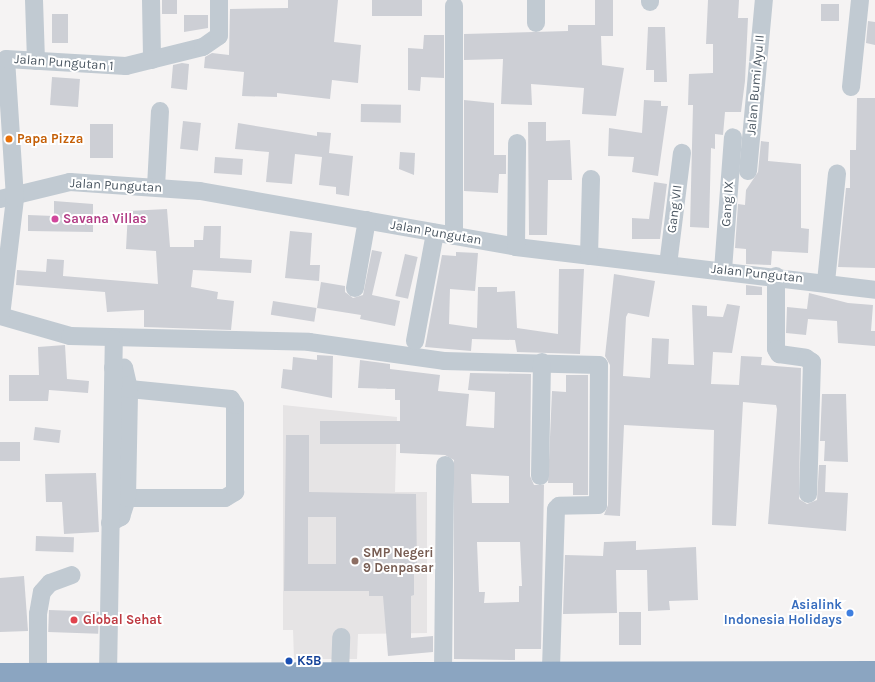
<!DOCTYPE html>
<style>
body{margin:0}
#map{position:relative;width:875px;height:682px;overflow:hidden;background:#f5f3f3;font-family:Karla,sans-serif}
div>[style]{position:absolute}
.education>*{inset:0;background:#e6e4e5}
.building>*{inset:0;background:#cdcfd5;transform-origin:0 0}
.minor>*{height:18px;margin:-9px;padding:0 9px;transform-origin:9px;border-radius:9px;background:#c1cad2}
.highway>*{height:22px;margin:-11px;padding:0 11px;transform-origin:11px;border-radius:11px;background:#8ba5c1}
.dots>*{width:11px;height:11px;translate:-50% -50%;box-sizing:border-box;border:2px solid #fff;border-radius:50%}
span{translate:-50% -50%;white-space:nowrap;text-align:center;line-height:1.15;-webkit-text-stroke:4px #fff;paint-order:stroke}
.street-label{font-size:13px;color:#4a5661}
.food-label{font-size:13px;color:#c56008;font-weight:700}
.left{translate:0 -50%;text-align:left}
.hotel-label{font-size:13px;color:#b23c85;font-weight:700}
.education-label{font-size:13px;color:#785e54;font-weight:700}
.shop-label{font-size:13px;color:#366cbe;font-weight:700}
.right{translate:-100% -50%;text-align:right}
.health-label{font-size:13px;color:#be3a42;font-weight:700}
.transit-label{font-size:13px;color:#164399;font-weight:700}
</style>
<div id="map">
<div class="education">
<i style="clip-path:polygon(283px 405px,397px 417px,395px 492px,427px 492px,427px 633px,358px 634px,357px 659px,294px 659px,293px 630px,283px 630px)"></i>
</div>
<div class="building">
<i style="left:162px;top:0;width:15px;height:14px"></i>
<i style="clip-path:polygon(288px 0,338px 0,334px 42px,361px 45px,358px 83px,332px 80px,330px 99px,277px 93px,277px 97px,242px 96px,244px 72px,204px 68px,205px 57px,212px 53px,229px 55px,230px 9px,288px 8px)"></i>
<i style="left:372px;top:0;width:50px;height:16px"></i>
<i style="clip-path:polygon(595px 0,613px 0,613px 36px,601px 36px,602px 65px,624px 68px,616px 116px,582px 114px,584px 88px,531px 84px,532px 105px,501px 104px,503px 59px,464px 60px,464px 34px,568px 31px,568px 25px,595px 25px)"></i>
<i style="clip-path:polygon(708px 0,739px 0,738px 18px,748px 18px,745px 81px,741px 112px,725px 112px,723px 135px,715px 134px,715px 149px,711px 148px,709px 228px,690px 227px,693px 105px,688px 105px,689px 74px,713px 73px,713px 44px,706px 44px)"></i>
<i style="left:821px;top:4px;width:18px;height:17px"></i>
<i style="left:52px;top:14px;width:16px;height:29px"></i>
<i style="clip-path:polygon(184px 15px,208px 15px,208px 28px,184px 32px)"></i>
<i style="clip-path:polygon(868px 21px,875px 22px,875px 45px,866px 43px)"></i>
<i style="clip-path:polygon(648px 27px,665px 27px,667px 82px,654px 82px,654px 70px,646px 70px)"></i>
<i style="clip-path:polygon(424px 35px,444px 35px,444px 78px,421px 77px,420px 91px,408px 90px,408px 48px,423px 49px)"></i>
<i style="clip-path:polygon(182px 63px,189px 64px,187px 90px,171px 88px,173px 65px)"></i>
<i style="left:52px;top:77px;width:28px;height:28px;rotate:4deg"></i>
<i style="clip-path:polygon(857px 98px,875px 98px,875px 268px,838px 267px,846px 188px,850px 188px,850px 150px,856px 150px)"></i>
<i style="clip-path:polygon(464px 100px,494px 103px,494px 155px,506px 155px,506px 174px,499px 174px,498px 193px,464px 191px)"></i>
<i style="clip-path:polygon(644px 100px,661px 101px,661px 106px,668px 106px,658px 176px,632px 172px,634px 157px,608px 156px,609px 128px,642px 133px)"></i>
<i style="left:361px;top:104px;width:40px;height:18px;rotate:1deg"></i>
<i style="left:183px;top:121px;width:18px;height:28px;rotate:6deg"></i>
<i style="clip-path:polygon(528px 122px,546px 122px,546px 141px,570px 140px,572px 180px,548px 180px,547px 235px,529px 235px)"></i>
<i style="clip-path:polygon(238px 123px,317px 136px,317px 132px,331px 133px,329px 153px,353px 156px,349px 196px,336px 194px,336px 187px,319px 185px,322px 157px,295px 154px,292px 184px,266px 182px,269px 152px,235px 149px)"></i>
<i style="left:90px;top:124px;width:23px;height:34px"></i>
<i style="clip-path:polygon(761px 141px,769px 142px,768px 161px,801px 164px,801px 228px,809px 229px,808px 253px,772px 251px,771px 265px,746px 264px,746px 249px,735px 248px,738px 204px,745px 205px,746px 190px,758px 172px)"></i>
<i style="clip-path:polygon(400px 152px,415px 153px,414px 175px,399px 169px)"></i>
<i style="left:215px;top:157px;width:28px;height:16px;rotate:4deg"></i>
<i style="clip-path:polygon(654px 182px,667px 184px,660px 239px,632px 239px,632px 218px,649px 219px)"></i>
<i style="clip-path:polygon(54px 201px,93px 204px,93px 232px,28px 231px,28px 215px,54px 216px)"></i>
<i style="clip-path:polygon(167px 209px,170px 247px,194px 247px,194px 240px,203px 240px,204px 226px,221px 226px,220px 258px,252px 260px,251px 273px,193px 270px,191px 287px,218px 292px,217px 299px,234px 301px,231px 330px,144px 327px,144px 310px,107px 312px,105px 292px,16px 285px,17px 270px,46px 272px,47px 259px,64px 260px,63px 276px,158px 284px,156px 251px,126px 249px,128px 211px)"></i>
<i style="clip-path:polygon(290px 231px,312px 233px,310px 265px,320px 265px,319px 281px,285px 278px)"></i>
<i style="clip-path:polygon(372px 250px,382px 252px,372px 295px,400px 301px,395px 326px,360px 319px,361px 315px,317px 308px,321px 282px,345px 286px,345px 292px,353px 298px,363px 295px)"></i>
<i style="clip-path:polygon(456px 252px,478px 253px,475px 291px,450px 289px,449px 324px,477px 328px,478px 287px,497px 287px,497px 292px,515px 291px,517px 328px,558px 334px,559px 269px,584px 269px,580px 354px,517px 352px,515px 340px,472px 339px,471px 351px,425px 347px,442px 255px,456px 256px)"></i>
<i style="left:405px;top:254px;width:13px;height:43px;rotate:13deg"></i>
<i style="clip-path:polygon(614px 274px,655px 281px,649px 317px,628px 313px,626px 317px,623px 376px,650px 378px,652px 338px,669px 339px,668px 364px,694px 365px,692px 305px,707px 306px,707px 316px,723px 317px,727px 304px,740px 306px,732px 353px,713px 352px,711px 384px,739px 385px,741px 356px,762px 357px,761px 365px,801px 368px,799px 499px,807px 504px,817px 500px,819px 465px,826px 465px,825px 492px,848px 493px,846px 531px,768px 524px,777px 409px,776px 405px,743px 402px,736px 526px,712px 525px,714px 430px,624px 425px,620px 516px,604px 515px,608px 505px,610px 365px,605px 356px)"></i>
<i style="clip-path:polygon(746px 285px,762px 287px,762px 295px,746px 295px)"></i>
<i style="clip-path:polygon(809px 293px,848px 303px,873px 305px,871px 331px,875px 331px,875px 346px,838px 343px,837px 321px,808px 319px,806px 335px,786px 333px,787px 307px,807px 309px)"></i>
<i style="left:273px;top:301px;width:44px;height:14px;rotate:9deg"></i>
<i style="clip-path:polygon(65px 345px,67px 379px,89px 381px,88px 393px,49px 390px,48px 401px,9px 401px,9px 375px,39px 375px,38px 347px)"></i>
<i style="clip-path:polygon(317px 355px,333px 356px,332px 398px,281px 388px,283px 369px,292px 370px,293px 357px,317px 360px)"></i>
<i style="clip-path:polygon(evenodd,360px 360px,390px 364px,390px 369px,440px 375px,438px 391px,469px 394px,466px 426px,494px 428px,495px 392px,468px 390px,470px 373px,531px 374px,530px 476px,534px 485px,544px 485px,541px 649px,515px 649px,515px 660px,454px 659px,454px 460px,445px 455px,400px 453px,400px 444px,320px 444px,320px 421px,400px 421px,400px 400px,395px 400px,395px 389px,358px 388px,360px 360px,471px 474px,509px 476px,509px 503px,472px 503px,471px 474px,360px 360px,477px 542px,520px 542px,522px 586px,519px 586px,519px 602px,484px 603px,485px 592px,479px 592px,477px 542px)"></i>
<i style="clip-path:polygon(566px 375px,588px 375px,588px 495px,573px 495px,573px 483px,548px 483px,552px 391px,566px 392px)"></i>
<i style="clip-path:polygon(822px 394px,846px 394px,848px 462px,824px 461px,825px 441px,820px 441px)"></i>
<i style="left:35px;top:427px;width:26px;height:13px;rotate:7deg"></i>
<i style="clip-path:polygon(evenodd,286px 435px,309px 435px,309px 492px,416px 494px,417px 565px,414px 565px,414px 595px,411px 596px,411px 638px,433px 636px,433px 652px,388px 656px,383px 596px,369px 596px,369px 591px,284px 591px,286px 435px,308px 517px,336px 517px,336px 564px,308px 564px,308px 517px)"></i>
<i style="left:0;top:442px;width:20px;height:19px"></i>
<i style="clip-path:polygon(96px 473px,99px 532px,64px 534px,62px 502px,46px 502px,45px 474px)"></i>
<i style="left:36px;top:536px;width:38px;height:15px;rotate:2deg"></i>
<i style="clip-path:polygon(636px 541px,636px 550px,696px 547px,698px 600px,669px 601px,670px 610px,648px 611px,647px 570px,616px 570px,617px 613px,563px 614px,565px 555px,603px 556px,604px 542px)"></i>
<i style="clip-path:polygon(24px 576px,28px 631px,0 632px,0 578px)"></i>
<i style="left:49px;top:610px;width:50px;height:22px;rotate:2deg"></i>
<i style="left:619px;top:612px;width:22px;height:33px"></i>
</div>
<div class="minor">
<i style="left:34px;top:0;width:61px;rotate:88.1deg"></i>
<i style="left:151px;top:0;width:60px;rotate:89deg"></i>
<i style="left:536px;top:0;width:23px;rotate:90deg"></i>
<i style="left:650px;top:0;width:2px;rotate:90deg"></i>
<i style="left:454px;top:6px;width:230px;rotate:90deg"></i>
<i style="left:851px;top:87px;width:87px;rotate:-84.1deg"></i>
<i style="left:748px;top:171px;width:172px;rotate:-84.7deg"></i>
<i style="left:156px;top:187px;width:76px;rotate:-87deg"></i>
<i style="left:0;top:199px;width:72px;rotate:-13.7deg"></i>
<i style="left:70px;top:182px;width:130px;rotate:4deg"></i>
<i style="left:200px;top:191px;width:321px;rotate:10deg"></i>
<i style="left:516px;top:247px;width:362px;rotate:6.8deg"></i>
<i style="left:516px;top:247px;width:104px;rotate:-89.4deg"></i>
<i style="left:589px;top:256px;width:77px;rotate:-88.5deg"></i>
<i style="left:668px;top:265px;width:113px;rotate:-82.9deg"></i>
<i style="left:723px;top:270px;width:133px;rotate:-85.7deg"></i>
<i style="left:776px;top:276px;width:73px;rotate:90deg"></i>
<i style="left:776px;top:349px;width:6px;rotate:59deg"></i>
<i style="left:779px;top:354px;width:27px;rotate:8deg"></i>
<i style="left:806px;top:358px;width:7px;rotate:34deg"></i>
<i style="left:812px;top:362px;width:132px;rotate:91.7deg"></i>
<i style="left:826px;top:282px;width:109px;rotate:-84.2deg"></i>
<i style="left:355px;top:288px;width:69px;rotate:-80deg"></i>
<i style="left:0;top:316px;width:73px;rotate:15.9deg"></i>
<i style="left:70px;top:336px;width:239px;rotate:1.4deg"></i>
<i style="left:309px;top:342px;width:136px;rotate:8deg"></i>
<i style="left:444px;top:361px;width:155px;rotate:1.5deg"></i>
<i style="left:599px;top:365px;width:140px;rotate:90.4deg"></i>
<i style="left:598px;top:505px;width:39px;rotate:179deg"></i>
<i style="left:559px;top:506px;width:4px;rotate:135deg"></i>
<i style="left:556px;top:509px;width:163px;rotate:91.8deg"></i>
<i style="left:1px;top:316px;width:119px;rotate:-83.2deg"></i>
<i style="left:15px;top:198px;width:139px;rotate:-93.7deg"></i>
<i style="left:6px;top:59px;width:120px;rotate:3.3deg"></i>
<i style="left:126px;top:66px;width:79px;rotate:-13.9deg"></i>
<i style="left:203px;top:47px;width:19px;rotate:-35deg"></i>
<i style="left:219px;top:36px;width:36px;rotate:-90deg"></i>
<i style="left:415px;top:341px;width:110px;rotate:-79.5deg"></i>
<i style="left:540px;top:476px;width:114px;rotate:-89deg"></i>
<i style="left:127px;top:498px;width:98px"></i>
<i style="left:225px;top:498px;width:12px;rotate:-31deg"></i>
<i style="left:235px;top:492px;width:87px;rotate:-90deg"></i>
<i style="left:235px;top:405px;width:7px;rotate:-124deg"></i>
<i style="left:231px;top:399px;width:102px;rotate:-174.4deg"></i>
<i style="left:110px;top:523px;width:13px;rotate:-29deg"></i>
<i style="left:121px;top:517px;width:20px;rotate:-72deg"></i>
<i style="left:127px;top:498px;width:109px;rotate:-88.9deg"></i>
<i style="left:129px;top:389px;width:22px;rotate:-103deg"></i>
<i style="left:124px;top:368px;width:11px;rotate:180deg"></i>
<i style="left:340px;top:673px;width:36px;rotate:-88deg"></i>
<i style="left:443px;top:673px;width:208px;rotate:-89.4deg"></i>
<i style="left:38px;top:674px;width:60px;rotate:-90deg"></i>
<i style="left:38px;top:614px;width:22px;rotate:-80deg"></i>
<i style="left:42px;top:592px;width:12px;rotate:-48deg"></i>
<i style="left:50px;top:583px;width:23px;rotate:-20deg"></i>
<i style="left:108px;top:674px;width:335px;rotate:-89deg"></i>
</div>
<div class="highway">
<i style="left:0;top:674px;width:875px;rotate:-0.13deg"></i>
</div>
<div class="dots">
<i style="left:9px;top:139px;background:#e8710a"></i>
<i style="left:55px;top:219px;background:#d1479c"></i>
<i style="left:355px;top:561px;background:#8d6e63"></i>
<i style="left:850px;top:613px;background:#3f7fe0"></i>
<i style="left:74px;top:620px;background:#e0444e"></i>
<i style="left:289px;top:661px;background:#1a4fb4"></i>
</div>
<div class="street-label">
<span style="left:64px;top:63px;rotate:4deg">Jalan Pungutan 1</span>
<span style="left:756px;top:85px;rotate:-85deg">Jalan Bumi Ayu II</span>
<span style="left:116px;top:186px;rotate:3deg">Jalan Pungutan</span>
<span style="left:728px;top:204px;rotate:-86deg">Gang IX</span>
<span style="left:675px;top:209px;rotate:-83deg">Gang VII</span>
<span style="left:436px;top:233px;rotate:10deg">Jalan Pungutan</span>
<span style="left:757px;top:274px;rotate:6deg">Jalan Pungutan</span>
</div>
<div class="food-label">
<span class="left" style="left:17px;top:139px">Papa Pizza</span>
</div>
<div class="hotel-label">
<span class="left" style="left:63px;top:219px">Savana Villas</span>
</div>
<div class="education-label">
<span class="left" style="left:363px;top:561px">SMP Negeri<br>9 Denpasar</span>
</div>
<div class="shop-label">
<span class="right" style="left:842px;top:613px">Asialink<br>Indonesia Holidays</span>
</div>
<div class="health-label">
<span class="left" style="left:83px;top:620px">Global Sehat</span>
</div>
<div class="transit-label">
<span class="left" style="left:297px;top:661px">K5B</span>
</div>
</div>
